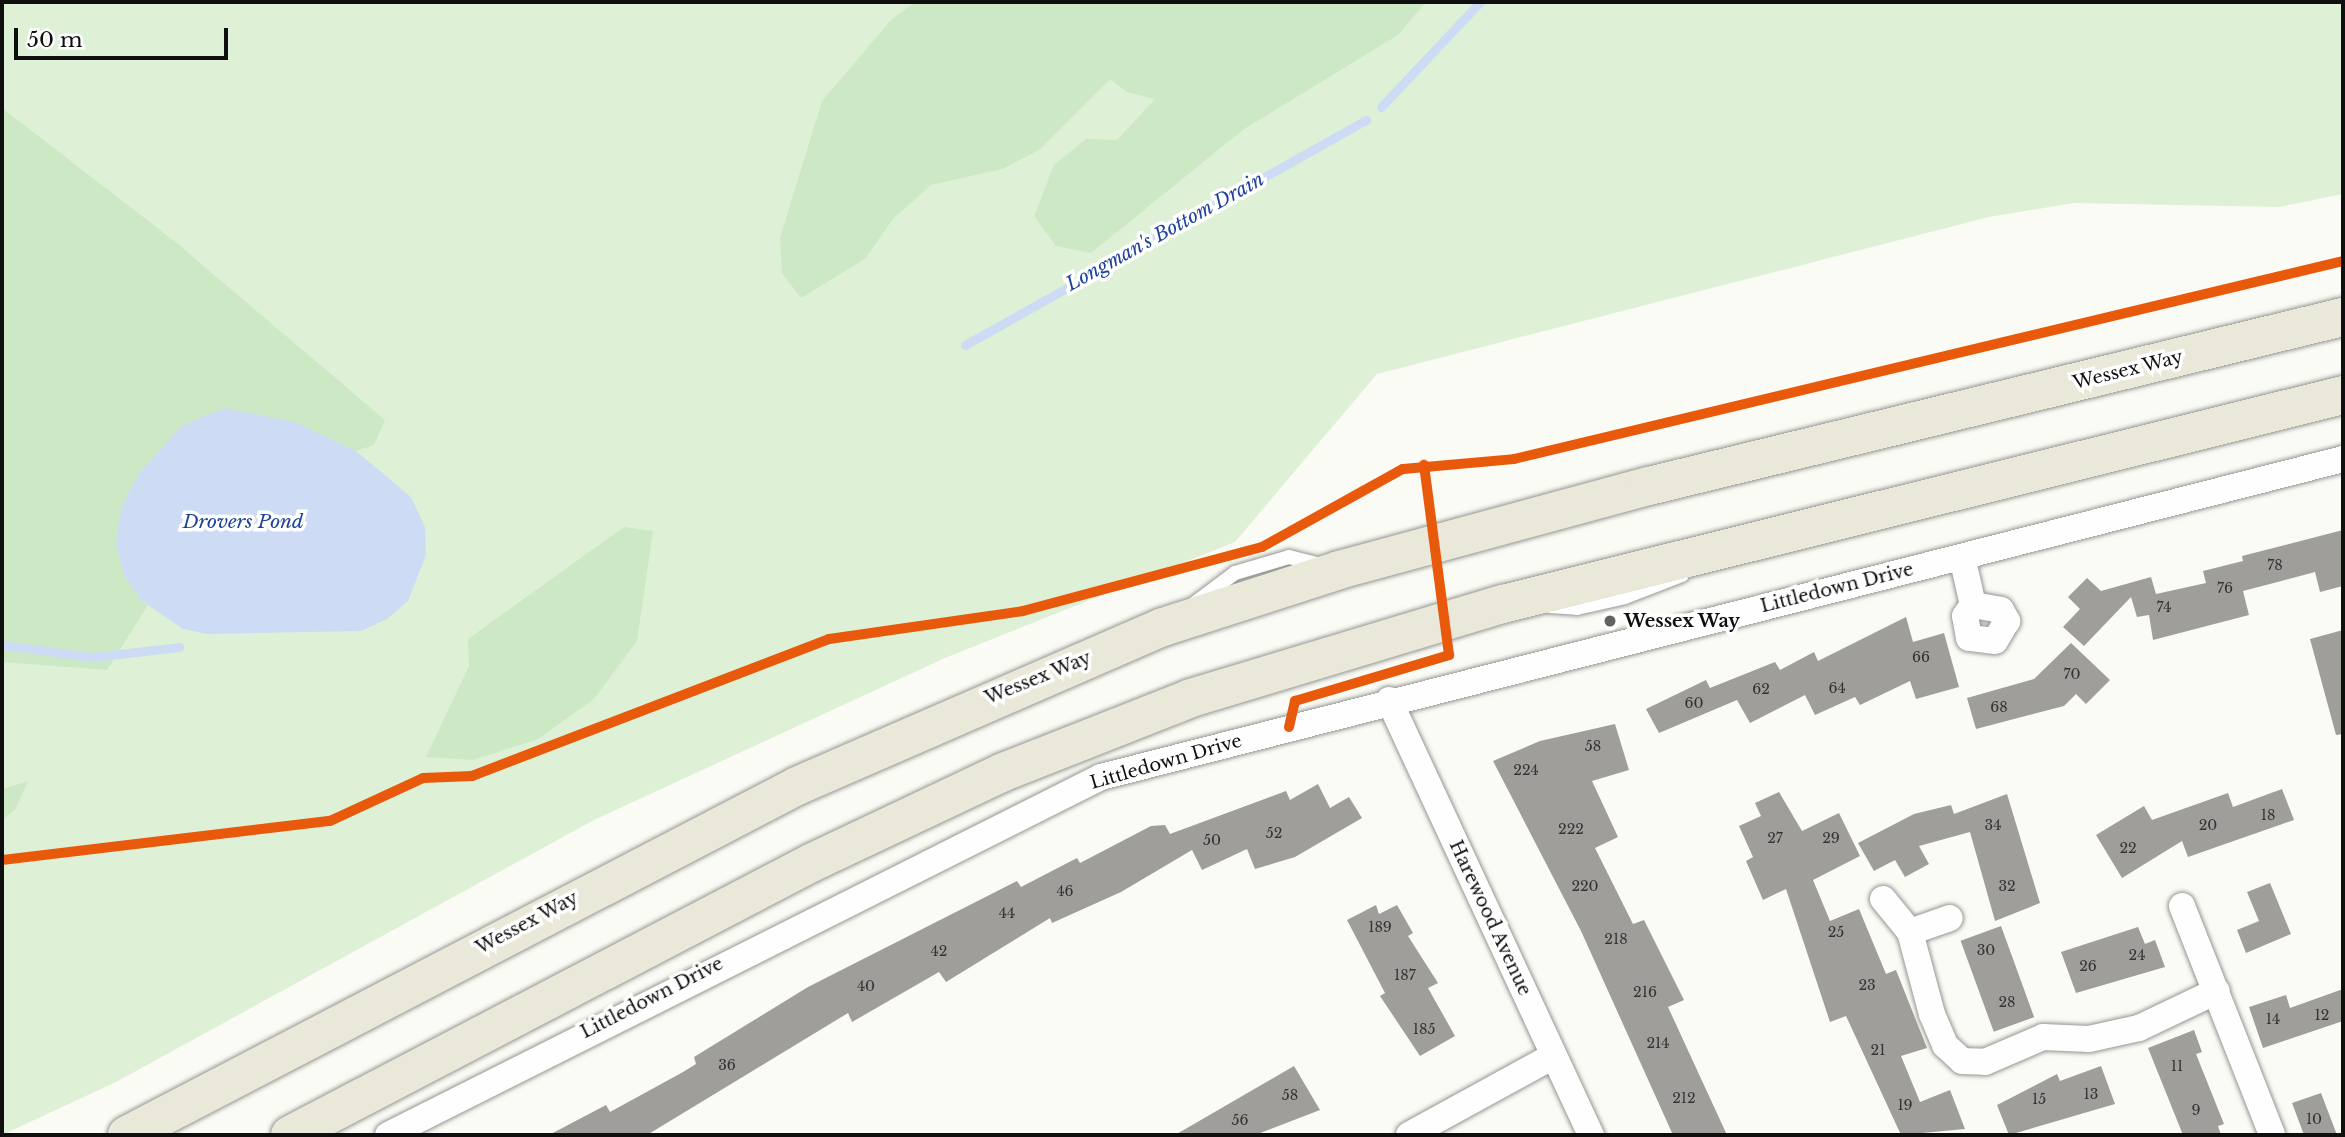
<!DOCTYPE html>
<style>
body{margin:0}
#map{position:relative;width:2345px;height:1137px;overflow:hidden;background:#fbfbf5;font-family:"Libre Baskerville",serif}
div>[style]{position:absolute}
.green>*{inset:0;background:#def1d6}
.forest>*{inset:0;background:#cde8c4}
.water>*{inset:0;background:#cddcf4}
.stream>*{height:9px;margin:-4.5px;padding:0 4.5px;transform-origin:4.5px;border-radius:4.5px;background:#cddcf4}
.building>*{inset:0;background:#9f9e9a;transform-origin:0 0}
.roads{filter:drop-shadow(0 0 2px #959593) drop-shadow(0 0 2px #959593)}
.service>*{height:14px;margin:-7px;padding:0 7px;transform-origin:7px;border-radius:7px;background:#fefefe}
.minor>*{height:26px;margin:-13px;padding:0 13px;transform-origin:13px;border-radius:13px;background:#fefefe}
.trunk>*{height:38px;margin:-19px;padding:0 19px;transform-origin:19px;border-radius:19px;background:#eae8d9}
.cycleway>*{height:10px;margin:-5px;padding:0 5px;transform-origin:5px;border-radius:5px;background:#e8590c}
.dots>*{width:19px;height:19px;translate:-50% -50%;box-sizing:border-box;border:4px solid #fff;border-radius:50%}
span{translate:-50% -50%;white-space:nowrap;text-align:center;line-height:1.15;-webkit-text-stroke:7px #fff;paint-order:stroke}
.number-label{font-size:14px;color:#333332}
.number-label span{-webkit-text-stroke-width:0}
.street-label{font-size:18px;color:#0f0f0f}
.poi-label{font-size:18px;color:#0f0f0f;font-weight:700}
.left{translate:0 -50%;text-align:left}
.water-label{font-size:19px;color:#1d429c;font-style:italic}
.frame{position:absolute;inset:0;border:4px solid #0f0f0f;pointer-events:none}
.scale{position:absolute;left:14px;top:28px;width:214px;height:32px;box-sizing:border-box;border:4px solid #0f0f0f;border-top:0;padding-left:9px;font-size:21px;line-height:24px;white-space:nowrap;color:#0f0f0f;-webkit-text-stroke:5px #fff;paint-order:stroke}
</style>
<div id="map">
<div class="green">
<i style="clip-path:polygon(2px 2px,2343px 2px,2343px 194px,2279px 207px,2074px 203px,1989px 217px,1377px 374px,1235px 542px,945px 658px,594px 820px,116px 1082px,2px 1135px)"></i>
</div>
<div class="forest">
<i style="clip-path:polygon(915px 2px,1426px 2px,1398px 35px,1244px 129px,1091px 253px,1056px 246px,1034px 216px,1054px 165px,1086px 139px,1117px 140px,1155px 99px,1127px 92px,1110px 79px,1039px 150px,1002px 169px,931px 185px,893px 219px,865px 259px,801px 298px,782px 273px,780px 238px,822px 101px,892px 19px)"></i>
<i style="clip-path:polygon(2px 108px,173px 240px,385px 420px,374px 445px,356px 451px,295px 422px,183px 425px,139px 473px,141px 600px,148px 605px,107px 670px,2px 662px)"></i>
<i style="clip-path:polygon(624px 527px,653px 531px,637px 641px,594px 699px,538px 739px,473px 760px,426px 757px,469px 666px,468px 639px)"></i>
<i style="clip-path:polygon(28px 781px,16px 808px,2px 821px,2px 789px)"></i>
</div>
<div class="water">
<i style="clip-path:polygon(225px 408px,295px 422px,356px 451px,411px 497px,425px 527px,426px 555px,408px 601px,387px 619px,361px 631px,207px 634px,183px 629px,141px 600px,124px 575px,116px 544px,121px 508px,139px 473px,183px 425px)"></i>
</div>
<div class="stream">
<i style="left:1381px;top:107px;width:144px;rotate:-46.7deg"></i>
<i style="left:965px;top:345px;width:460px;rotate:-29.3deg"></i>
<i style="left:2px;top:645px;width:92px;rotate:7.5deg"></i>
<i style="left:93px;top:657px;width:87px;rotate:-6.6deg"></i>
</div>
<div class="building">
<i style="clip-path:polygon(2343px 530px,2343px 586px,2320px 592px,2315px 572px,2243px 591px,2249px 615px,2153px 640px,2149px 615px,2137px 617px,2131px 597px,2084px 646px,2063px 627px,2080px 609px,2068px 597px,2087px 578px,2101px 591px,2151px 577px,2156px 594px,2206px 583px,2203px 571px,2243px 561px,2242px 556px)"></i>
<i style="clip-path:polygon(1906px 617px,1913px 642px,1944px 633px,1959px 687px,1916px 699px,1910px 681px,1860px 705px,1855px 697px,1815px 715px,1805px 695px,1750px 723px,1737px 700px,1659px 733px,1646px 709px,1706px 680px,1710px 688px,1775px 662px,1780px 670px,1814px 652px,1818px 661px)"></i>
<i style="clip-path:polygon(2343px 630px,2343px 734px,2336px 735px,2310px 639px)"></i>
<i style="clip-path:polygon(2071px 643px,2110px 680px,2086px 704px,2076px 694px,2064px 706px,1976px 729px,1967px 698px,2034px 679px)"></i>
<i style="clip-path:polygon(1615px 724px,1629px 770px,1592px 781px,1618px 837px,1595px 848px,1633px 924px,1644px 920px,1684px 1000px,1668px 1007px,1727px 1135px,1673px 1135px,1581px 931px,1493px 761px,1540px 741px)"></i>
<i style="clip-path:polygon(1318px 784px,1330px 808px,1349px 797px,1362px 818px,1295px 857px,1255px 869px,1247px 849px,1202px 870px,1192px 850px,1121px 892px,1052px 923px,1050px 918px,946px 982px,939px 972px,852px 1022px,848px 1013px,647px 1135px,549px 1135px,606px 1105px,610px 1112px,683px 1072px,696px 1064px,694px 1057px,808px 987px,1017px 881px,1021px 887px,1077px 858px,1080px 863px,1151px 826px,1165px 825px,1170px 834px,1286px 791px,1290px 800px)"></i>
<i style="clip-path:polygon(2282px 789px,2294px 820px,2188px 857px,2182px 841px,2122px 878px,2096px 835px,2144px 806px,2152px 820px,2228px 793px,2233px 807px)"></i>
<i style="clip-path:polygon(1779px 792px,1802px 831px,1839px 813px,1860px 856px,1813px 880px,1830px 921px,1859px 909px,1886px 974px,1896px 970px,1927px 1048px,1901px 1056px,1920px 1102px,1950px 1090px,1965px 1129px,1901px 1135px,1846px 1016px,1830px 1022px,1786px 889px,1763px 900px,1746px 861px,1753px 857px,1739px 826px,1761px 816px,1755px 803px)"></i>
<i style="clip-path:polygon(2007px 794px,2040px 903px,1995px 921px,1970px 832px,1919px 846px,1929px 864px,1905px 877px,1895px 860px,1874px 871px,1858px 843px,1914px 814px,1951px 805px,1954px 814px)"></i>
<i style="clip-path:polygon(2270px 883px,2291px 934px,2246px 953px,2237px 930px,2259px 921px,2247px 892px)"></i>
<i style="clip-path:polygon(1376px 905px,1379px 914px,1397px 905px,1413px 933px,1408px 936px,1438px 983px,1428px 988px,1455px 1036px,1420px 1056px,1380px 996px,1385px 993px,1347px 920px)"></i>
<i style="left:2001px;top:926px;width:97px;height:43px;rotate:70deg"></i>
<i style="clip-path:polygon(2138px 927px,2145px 944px,2155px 940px,2165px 967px,2076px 993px,2061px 952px)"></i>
<i style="clip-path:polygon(2343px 989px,2343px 1021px,2263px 1048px,2249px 1007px,2286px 995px,2290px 1008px)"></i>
<i style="clip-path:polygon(2194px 1030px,2202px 1052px,2196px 1054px,2224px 1124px,2218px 1126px,2221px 1135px,2183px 1135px,2148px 1048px)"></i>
<i style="clip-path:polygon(1294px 1066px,1320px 1110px,1255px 1135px,1175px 1135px)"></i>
<i style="clip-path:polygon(2101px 1066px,2115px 1104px,2009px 1135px,1997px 1105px,2057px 1074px,2060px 1081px)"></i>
<i style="clip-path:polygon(2321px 1093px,2337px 1135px,2304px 1135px,2292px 1103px)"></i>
</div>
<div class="roads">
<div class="service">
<i style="left:1195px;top:603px;width:50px;rotate:-36.9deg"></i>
<i style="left:1235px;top:573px;width:56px;rotate:-16.5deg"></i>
<i style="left:1289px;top:557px;width:34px;rotate:14deg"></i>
<i style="left:1550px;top:606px;width:27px;rotate:4deg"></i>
<i style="left:1577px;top:608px;width:49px;rotate:-12.9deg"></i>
<i style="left:1625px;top:597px;width:61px;rotate:-21.1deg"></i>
</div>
<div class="minor">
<i style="left:1962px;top:557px;width:49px;rotate:77.1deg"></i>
<i style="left:1973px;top:605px;width:28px;rotate:10deg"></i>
<i style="left:2001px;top:610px;width:13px;rotate:61deg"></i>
<i style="left:2007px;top:621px;width:23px;rotate:121deg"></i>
<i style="left:1995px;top:641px;width:26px;rotate:-173deg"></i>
<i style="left:1969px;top:638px;width:22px;rotate:-100deg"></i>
<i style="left:1965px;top:616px;width:14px;rotate:-54deg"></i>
<i style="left:1389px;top:700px;width:480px;rotate:65.1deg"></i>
<i style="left:1883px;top:899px;width:43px;rotate:50.7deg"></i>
<i style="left:1910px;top:932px;width:85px;rotate:75deg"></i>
<i style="left:1932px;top:1014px;width:34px;rotate:67deg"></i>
<i style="left:1945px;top:1045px;width:23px;rotate:43deg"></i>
<i style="left:1962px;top:1061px;width:23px;rotate:2deg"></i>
<i style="left:1985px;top:1062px;width:63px;rotate:-23.3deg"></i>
<i style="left:2043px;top:1037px;width:46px;rotate:2.5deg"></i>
<i style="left:2089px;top:1039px;width:51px;rotate:-12.4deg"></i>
<i style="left:2139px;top:1028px;width:86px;rotate:-25.4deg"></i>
<i style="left:2182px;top:906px;width:246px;rotate:68.5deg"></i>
<i style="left:1910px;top:932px;width:42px;rotate:-19.3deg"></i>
<i style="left:388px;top:1135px;width:798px;rotate:-26.66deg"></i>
<i style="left:1101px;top:777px;width:1282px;rotate:-14.36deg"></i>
<i style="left:1409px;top:1135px;width:164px;rotate:-28.7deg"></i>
</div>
<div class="trunk">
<i style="left:127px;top:1135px;width:755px;rotate:-27.51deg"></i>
<i style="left:797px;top:786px;width:399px;rotate:-23.5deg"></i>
<i style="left:1163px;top:627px;width:185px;rotate:-17.9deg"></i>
<i style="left:1339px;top:570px;width:321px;rotate:-15.2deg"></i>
<i style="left:1649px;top:486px;width:714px;rotate:-13.69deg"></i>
<i style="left:290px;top:1135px;width:588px;rotate:-27.57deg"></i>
<i style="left:811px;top:863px;width:210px;rotate:-25.3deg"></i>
<i style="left:1001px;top:773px;width:204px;rotate:-21.5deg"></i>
<i style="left:1191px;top:698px;width:326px;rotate:-16.8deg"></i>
<i style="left:1503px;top:604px;width:866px;rotate:-13.97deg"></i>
</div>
</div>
<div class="cycleway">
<i style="left:1289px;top:727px;width:27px;rotate:-77deg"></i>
<i style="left:1295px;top:701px;width:161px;rotate:-16.6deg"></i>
<i style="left:1449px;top:655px;width:192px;rotate:-97.5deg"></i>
<i style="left:2px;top:860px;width:330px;rotate:-6.8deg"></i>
<i style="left:330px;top:821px;width:102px;rotate:-24.8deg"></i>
<i style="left:423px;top:778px;width:49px;rotate:-2.3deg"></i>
<i style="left:472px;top:776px;width:382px;rotate:-21deg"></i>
<i style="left:829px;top:639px;width:196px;rotate:-8.2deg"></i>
<i style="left:1023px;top:611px;width:247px;rotate:-15deg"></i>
<i style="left:1262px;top:547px;width:161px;rotate:-29deg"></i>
<i style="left:1403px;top:469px;width:111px;rotate:-5.1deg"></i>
<i style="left:1514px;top:459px;width:852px;rotate:-13.43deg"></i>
</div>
<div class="dots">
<i style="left:1610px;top:621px;background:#626260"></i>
</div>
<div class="number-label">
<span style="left:2275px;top:565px">78</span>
<span style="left:2225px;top:588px">76</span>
<span style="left:2164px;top:607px">74</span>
<span style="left:1921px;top:657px">66</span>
<span style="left:2072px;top:674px">70</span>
<span style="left:1837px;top:688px">64</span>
<span style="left:1761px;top:689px">62</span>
<span style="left:1694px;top:703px">60</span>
<span style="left:1999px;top:707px">68</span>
<span style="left:1593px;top:746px">58</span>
<span style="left:1526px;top:770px">224</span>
<span style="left:2268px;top:815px">18</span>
<span style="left:1993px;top:825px">34</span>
<span style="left:2208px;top:825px">20</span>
<span style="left:1571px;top:829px">222</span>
<span style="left:1274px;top:833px">52</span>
<span style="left:1775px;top:838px">27</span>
<span style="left:1831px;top:838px">29</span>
<span style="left:1212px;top:840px">50</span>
<span style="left:2128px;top:848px">22</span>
<span style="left:1585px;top:886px">220</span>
<span style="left:2007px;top:886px">32</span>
<span style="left:1065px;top:891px">46</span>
<span style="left:1007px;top:913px">44</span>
<span style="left:1380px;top:927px">189</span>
<span style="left:1836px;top:932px">25</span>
<span style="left:1616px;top:939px">218</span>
<span style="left:1986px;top:950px">30</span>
<span style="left:939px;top:951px">42</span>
<span style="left:2137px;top:955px">24</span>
<span style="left:2088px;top:966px">26</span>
<span style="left:1405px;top:975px">187</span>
<span style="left:1867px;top:985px">23</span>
<span style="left:866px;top:986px">40</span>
<span style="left:1645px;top:992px">216</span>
<span style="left:2007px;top:1002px">28</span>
<span style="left:2322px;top:1015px">12</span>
<span style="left:2273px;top:1019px">14</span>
<span style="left:1424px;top:1029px">185</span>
<span style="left:1658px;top:1043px">214</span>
<span style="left:1878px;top:1050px">21</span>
<span style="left:727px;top:1065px">36</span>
<span style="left:2177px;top:1066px">11</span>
<span style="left:2091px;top:1094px">13</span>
<span style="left:1290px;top:1095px">58</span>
<span style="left:1684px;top:1098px">212</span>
<span style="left:2039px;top:1099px">15</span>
<span style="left:1905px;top:1105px">19</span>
<span style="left:2196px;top:1110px">9</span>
<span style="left:2314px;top:1119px">10</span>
<span style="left:1240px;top:1120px">56</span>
</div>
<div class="street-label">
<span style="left:2128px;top:370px;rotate:-14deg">Wessex Way</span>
<span style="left:1837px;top:588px;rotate:-14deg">Littledown Drive</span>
<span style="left:1038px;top:678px;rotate:-22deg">Wessex Way</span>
<span style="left:1166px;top:762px;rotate:-16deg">Littledown Drive</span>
<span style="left:1490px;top:918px;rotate:65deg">Harewood Avenue</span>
<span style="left:527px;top:923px;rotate:-28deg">Wessex Way</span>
<span style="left:652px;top:998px;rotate:-27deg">Littledown Drive</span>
</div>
<div class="poi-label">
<span class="left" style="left:1624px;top:621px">Wessex Way</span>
</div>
<div class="water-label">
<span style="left:1165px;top:232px;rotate:-29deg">Longman's Bottom Drain</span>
<span style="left:243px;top:522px">Drovers Pond</span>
</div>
<div class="frame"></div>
<div class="scale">50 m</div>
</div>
